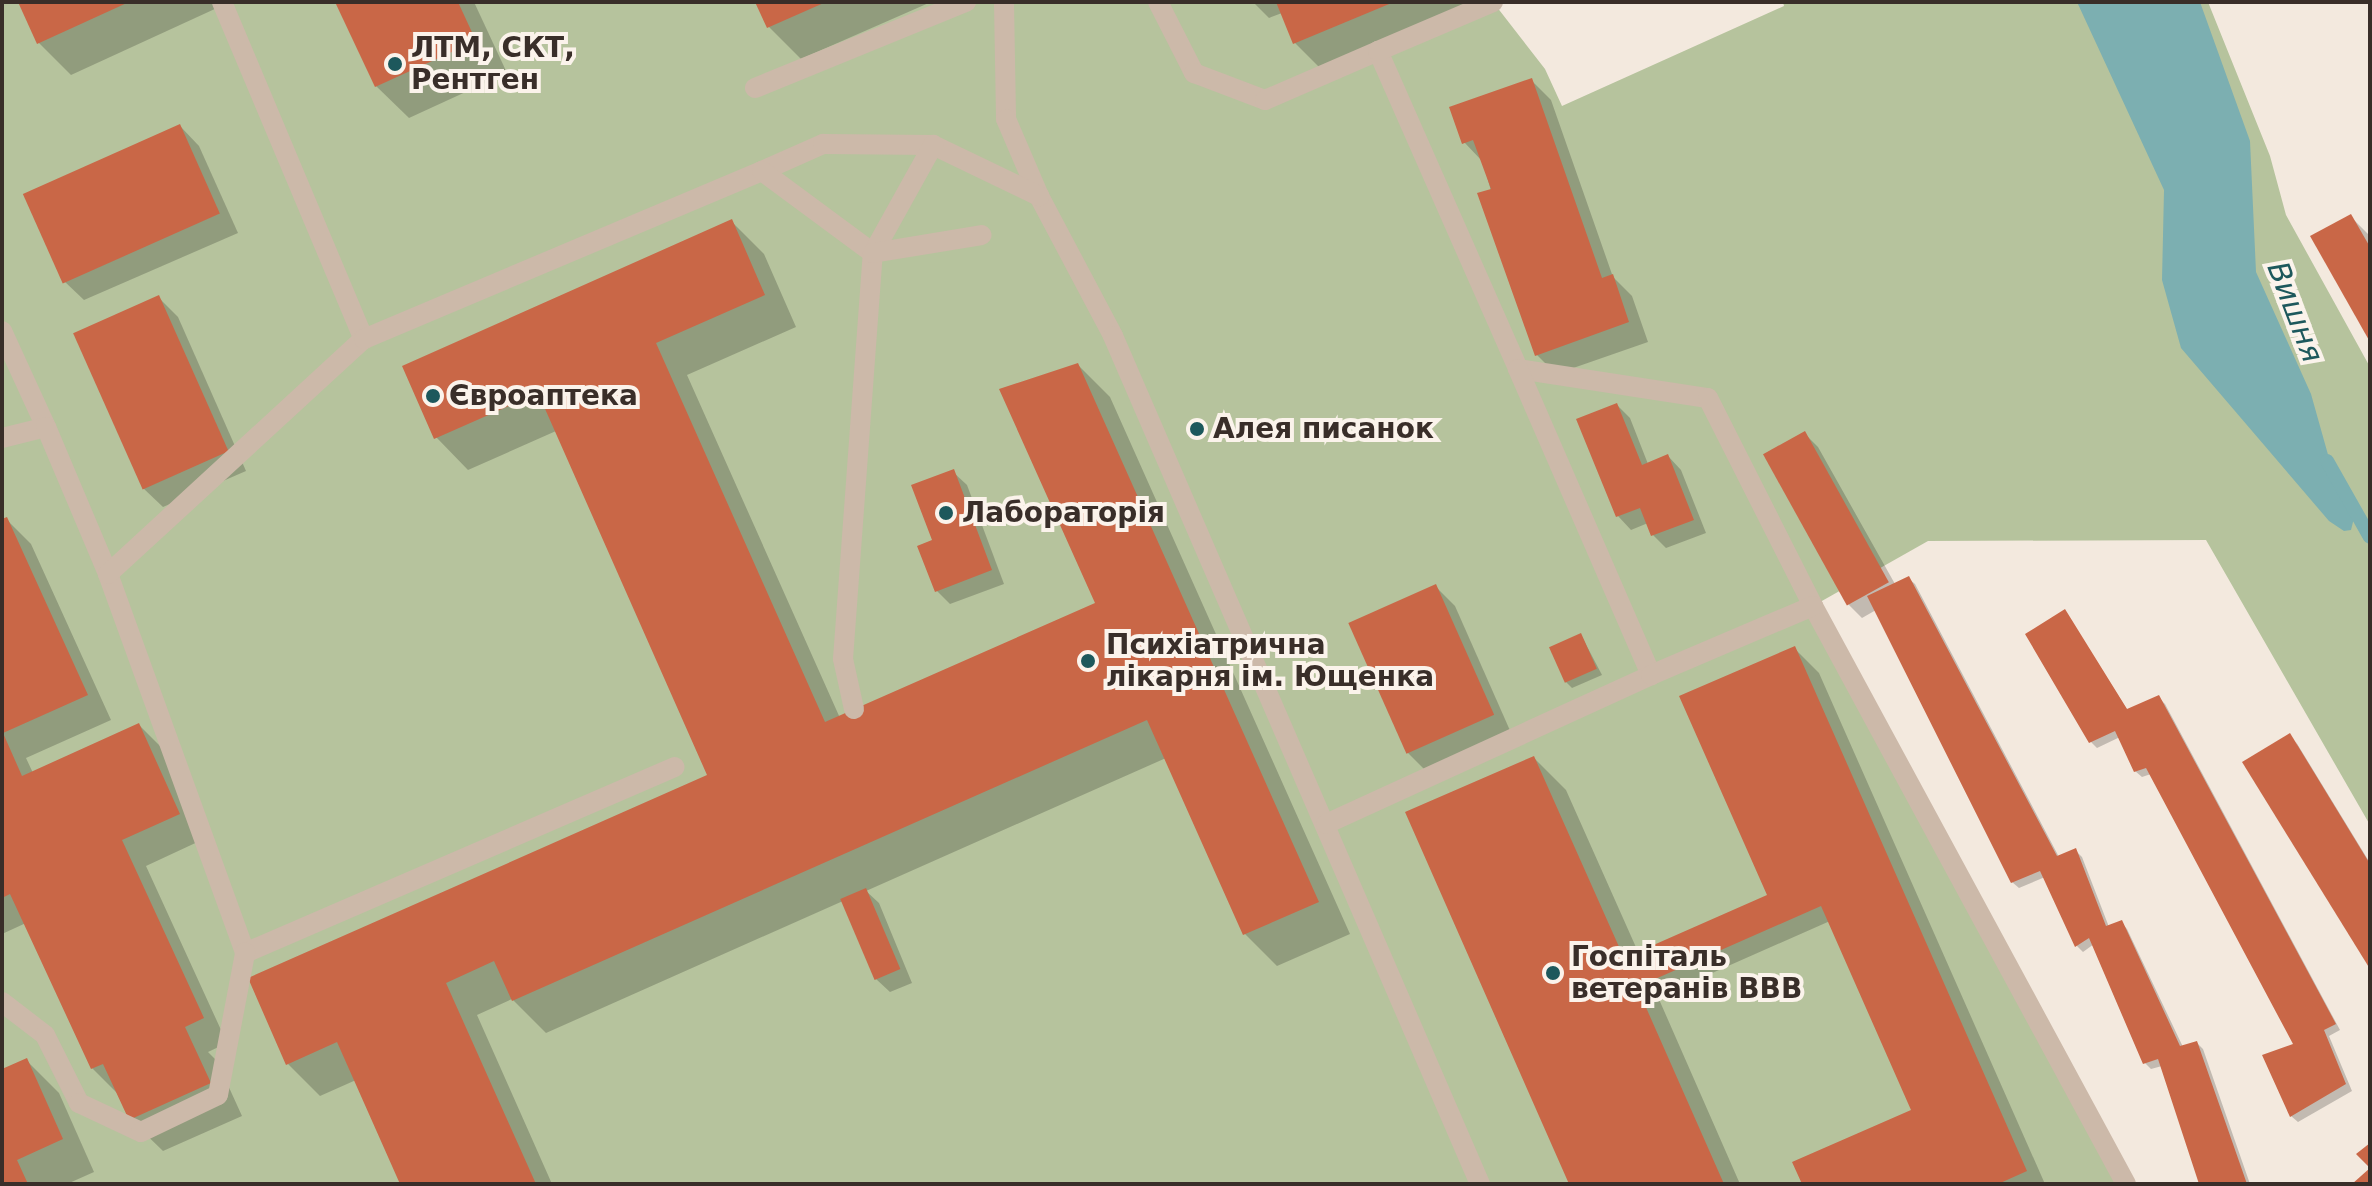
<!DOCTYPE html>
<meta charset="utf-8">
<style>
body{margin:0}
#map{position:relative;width:2372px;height:1186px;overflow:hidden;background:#f3e9de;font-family:"DejaVu Sans",sans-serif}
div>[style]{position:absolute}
.green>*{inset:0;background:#b6c39d}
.water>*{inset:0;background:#7cafb1}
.shadow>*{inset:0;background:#0003}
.stream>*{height:14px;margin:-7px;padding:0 7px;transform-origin:7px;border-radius:7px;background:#7cafb1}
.building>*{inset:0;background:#c96747;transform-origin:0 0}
.minor>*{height:20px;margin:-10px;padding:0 10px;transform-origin:10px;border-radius:10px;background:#ccb9a9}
.dots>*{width:22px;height:22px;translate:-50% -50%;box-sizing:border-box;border:4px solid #fbf3eb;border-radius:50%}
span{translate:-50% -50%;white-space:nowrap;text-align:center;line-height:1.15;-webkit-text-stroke:8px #fbf3eb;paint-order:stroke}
.poi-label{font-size:28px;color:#392e29;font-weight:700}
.left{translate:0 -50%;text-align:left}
.water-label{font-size:30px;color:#1d585c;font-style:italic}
.frame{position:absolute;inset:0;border:4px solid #392e29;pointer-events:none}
</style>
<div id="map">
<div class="green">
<i style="clip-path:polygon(2px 2px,1493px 2px,1545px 69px,1562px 106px,1784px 6px,1783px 2px,2208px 2px,2270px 156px,2286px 215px,2370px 367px,2370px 825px,2206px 540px,1928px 541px,1813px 606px,2126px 1184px,2px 1184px)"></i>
</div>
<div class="water">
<i style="clip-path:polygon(2077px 2px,2200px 2px,2250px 141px,2256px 272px,2311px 394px,2334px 476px,2355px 514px,2351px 530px,2344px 531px,2329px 521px,2181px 348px,2162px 280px,2164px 190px)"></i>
</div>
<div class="shadow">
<i style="clip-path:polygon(20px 2px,230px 2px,71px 75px,39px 43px)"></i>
<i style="clip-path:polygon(338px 2px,474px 2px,507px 73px,409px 118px,376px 86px)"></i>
<i style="clip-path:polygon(758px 2px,931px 2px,801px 59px,769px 27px)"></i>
<i style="clip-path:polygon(1253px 2px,1477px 2px,1320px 68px,1295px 43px,1282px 13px,1269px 18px)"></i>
<i style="clip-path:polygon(1531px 80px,1551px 100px,1613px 277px,1632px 296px,1648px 342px,1556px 374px,1536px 354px,1483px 162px,1464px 142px)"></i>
<i style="clip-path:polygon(180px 126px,199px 146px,238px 233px,84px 300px,64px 281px)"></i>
<i style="clip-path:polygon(2350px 216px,2370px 236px,2370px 337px)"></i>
<i style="clip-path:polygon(732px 222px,764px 254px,796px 327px,687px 375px,840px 718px,1098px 604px,1078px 365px,1110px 397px,1350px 934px,1277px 966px,1245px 934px,1166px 758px,866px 891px,879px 903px,912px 983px,890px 992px,876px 979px,843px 901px,546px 1033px,512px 999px,477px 1015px,552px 1184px,403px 1184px,356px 1080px,320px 1096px,288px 1064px,710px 776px,556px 431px,468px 470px,436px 437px)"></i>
<i style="clip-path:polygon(158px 297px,178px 317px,246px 471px,163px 507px,143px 488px)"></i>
<i style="clip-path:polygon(1617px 405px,1630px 418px,1648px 464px,1668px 456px,1681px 470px,1706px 533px,1666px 548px,1653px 535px,1648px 523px,1631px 530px,1618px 516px)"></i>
<i style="clip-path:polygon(1805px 434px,1818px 447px,1895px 584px,1908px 578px,1915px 584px,2059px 857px,2076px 851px,2082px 857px,2109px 927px,2121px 922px,2127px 929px,2183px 1047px,2197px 1043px,2203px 1049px,2250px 1184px,2201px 1184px,2162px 1066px,2151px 1069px,2145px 1063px,2094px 944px,2083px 952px,2077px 946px,2045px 877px,2019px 888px,2012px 882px,1876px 610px,1862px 618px,1849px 605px)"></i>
<i style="clip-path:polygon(953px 472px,967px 485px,1004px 584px,950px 604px,936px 590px,935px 541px)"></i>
<i style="clip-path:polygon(6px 519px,31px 544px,111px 720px,26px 758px,33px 773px,139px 725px,164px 750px,204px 839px,146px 866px,227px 1043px,208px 1052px,217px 1061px,242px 1116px,163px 1151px,130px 1119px,117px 1093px,92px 1068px,26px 923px,2px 934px,2px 521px)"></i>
<i style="clip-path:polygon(1435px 586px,1455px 606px,1512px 735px,1428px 773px,1408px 753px,1351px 624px)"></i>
<i style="clip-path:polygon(2065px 611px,2128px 711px,2158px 697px,2165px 704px,2340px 1030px,2329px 1036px,2352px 1091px,2298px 1122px,2291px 1116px,2296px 1045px,2151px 774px,2142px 777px,2135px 771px,2120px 737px,2097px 748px,2091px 742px)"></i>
<i style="clip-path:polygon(1581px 635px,1602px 675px,1572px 688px,1566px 682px)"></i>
<i style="clip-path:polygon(1794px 648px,1819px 673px,2045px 1184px,1804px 1184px,1914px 1111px,1830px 921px,1658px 997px,1740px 1184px,1571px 1184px,1534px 758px,1566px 790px,1639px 954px,1770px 896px)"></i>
<i style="clip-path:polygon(2296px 742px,2370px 863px,2370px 965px)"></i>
<i style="clip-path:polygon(27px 1061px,59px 1093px,94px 1172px,67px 1184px,2px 1184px,2px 1072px)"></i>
</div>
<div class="stream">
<i style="left:2327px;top:461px;width:87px;rotate:60.5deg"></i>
</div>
<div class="building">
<i style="clip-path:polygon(18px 2px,129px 2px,37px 44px)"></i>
<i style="clip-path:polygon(335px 2px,458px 2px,476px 41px,375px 87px)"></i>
<i style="clip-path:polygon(755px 2px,826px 2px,767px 28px)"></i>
<i style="clip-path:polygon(1276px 2px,1394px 2px,1293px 44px)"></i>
<i style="clip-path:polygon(1532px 78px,1602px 278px,1613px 274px,1629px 322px,1535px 356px,1477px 193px,1491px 189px,1473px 140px,1462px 144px,1449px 107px)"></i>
<i style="left:180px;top:124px;width:98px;height:172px;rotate:66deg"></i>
<i style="clip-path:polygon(2351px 214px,2370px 247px,2370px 342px,2310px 236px)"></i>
<i style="clip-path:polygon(732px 219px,765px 295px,656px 343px,825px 722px,1095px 603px,999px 389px,1078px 363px,1319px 902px,1243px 935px,1147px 720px,512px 1001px,494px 961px,446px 983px,536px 1184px,400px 1184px,337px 1042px,286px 1065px,248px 978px,707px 775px,538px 393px,434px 439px,402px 366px)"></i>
<i style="left:159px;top:295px;width:171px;height:94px;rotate:66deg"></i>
<i style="clip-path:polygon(1617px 403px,1642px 465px,1668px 454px,1694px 520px,1651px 536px,1640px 508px,1616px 517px,1576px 419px)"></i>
<i style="left:1805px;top:431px;width:173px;height:48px;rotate:61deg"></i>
<i style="clip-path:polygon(954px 469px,992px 570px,935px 592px,917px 546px,932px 540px,911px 485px)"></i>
<i style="clip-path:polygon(7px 517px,88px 695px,3px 733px,22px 776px,139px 723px,180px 814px,122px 840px,204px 1018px,185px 1027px,211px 1083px,129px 1120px,103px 1064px,91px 1069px,10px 894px,2px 898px,2px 519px)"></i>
<i style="clip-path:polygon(1909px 576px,2057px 856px,2076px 848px,2106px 926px,2122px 920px,2180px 1046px,2197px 1041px,2247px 1184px,2199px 1184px,2158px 1059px,2143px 1064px,2089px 938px,2075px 947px,2040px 871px,2011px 883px,1867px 596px)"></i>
<i style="left:1436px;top:584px;width:143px;height:96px;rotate:66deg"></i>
<i style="clip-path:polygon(2065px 609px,2127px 709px,2159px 695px,2336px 1024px,2324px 1030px,2346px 1084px,2290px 1117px,2262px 1055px,2293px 1044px,2146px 768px,2134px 772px,2115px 731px,2089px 743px,2025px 634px)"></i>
<i style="left:1581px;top:633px;width:39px;height:35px;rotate:66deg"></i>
<i style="clip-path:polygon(1795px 646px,2027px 1171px,1998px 1184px,1802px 1184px,1792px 1162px,1911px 1110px,1821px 906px,1637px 987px,1724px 1184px,1569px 1184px,1405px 812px,1534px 756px,1624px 958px,1767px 895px,1679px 696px)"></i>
<i style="clip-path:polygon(2290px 733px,2370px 864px,2370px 969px,2242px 762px)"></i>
<i style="left:866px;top:888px;width:88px;height:28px;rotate:67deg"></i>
<i style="clip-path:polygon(27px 1058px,63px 1139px,17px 1160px,28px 1184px,2px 1184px,2px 1069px)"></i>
<i style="clip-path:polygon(2370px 1143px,2370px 1184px,2352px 1184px,2370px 1168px,2356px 1154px)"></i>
</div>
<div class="minor">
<i style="left:222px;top:2px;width:366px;rotate:67.2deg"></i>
<i style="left:1004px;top:2px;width:117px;rotate:89deg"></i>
<i style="left:1006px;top:119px;width:84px;rotate:66.8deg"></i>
<i style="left:1039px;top:196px;width:158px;rotate:62.1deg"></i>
<i style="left:1113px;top:336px;width:924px;rotate:66.6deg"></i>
<i style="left:1158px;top:2px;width:80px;rotate:63.1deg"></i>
<i style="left:1194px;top:73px;width:76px;rotate:20.8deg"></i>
<i style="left:1265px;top:100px;width:123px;rotate:-23.4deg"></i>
<i style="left:1378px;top:51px;width:347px;rotate:66.2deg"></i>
<i style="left:1518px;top:369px;width:192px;rotate:8.7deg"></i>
<i style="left:1708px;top:398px;width:233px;rotate:63.2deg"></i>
<i style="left:1813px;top:606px;width:657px;rotate:61.56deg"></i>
<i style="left:1378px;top:51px;width:125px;rotate:-23.1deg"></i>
<i style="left:755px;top:88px;width:228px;rotate:-22.2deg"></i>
<i style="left:762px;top:171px;width:67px;rotate:-23.9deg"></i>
<i style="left:823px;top:144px;width:110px;rotate:0.5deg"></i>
<i style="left:933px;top:145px;width:118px;rotate:25.7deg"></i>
<i style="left:2px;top:331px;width:106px;rotate:65.4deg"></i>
<i style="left:1518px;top:369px;width:334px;rotate:66.5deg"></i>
<i style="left:2px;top:438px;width:45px;rotate:-14deg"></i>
<i style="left:46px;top:427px;width:160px;rotate:67.1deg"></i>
<i style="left:108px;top:574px;width:403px;rotate:70.1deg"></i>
<i style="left:245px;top:953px;width:468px;rotate:-23.4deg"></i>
<i style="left:108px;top:574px;width:348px;rotate:-42.6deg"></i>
<i style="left:364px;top:339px;width:432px;rotate:-22.9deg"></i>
<i style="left:762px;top:171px;width:138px;rotate:36.5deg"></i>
<i style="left:873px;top:253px;width:124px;rotate:-60.9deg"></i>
<i style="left:854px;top:709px;width:51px;rotate:-102.4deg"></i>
<i style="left:843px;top:659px;width:407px;rotate:-85.8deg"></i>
<i style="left:873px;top:253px;width:110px;rotate:-9.4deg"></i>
<i style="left:1326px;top:824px;width:358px;rotate:-24.6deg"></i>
<i style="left:1651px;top:675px;width:176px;rotate:-23.1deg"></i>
<i style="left:2px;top:1002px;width:54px;rotate:37.5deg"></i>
<i style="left:45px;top:1035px;width:76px;rotate:63.4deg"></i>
<i style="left:79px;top:1103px;width:68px;rotate:25.1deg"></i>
<i style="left:141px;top:1132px;width:85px;rotate:-25.7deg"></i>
<i style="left:218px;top:1095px;width:145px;rotate:-79.2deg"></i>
</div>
<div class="dots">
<i style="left:395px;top:64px;background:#1d585c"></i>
<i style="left:433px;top:396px;background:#1d585c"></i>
<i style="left:1197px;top:429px;background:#1d585c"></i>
<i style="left:946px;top:513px;background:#1d585c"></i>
<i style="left:1088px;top:661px;background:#1d585c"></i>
<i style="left:1553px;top:973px;background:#1d585c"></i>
</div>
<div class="poi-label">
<span class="left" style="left:411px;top:64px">ЛТМ, СКТ,<br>Рентген</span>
<span class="left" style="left:449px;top:396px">Євроаптека</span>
<span class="left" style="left:1213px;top:429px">Алея писанок</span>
<span class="left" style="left:962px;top:513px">Лабораторія</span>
<span class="left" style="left:1106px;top:661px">Психіатрична<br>лікарня ім. Ющенка</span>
<span class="left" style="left:1571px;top:973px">Госпіталь<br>ветеранів ВВВ</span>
</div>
<div class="water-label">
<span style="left:2295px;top:312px;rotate:69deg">Вишня</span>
</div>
<div class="frame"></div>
</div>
